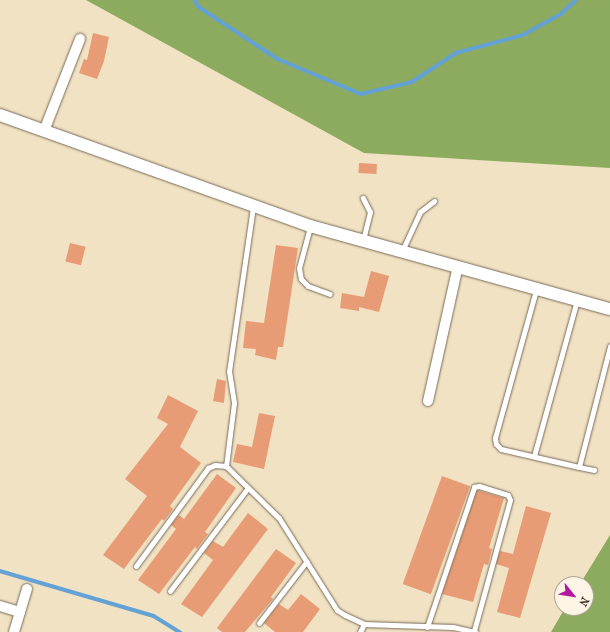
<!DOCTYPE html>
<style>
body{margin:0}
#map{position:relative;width:610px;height:632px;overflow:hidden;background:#f0e2c3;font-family:"IM FELL French Canon",serif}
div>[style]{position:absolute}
.forest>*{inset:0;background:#8dab5e}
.stream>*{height:3.5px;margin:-1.75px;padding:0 1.75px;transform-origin:1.75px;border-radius:1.75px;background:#64a1d5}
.building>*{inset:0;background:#e79c75;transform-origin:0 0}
.roads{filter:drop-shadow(0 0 1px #7a6a58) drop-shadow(0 0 1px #7a6a58)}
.service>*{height:5px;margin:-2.5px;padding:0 2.5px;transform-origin:2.5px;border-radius:2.5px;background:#fff}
.minor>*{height:10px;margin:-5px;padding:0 5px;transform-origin:5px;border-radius:5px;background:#fff}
.tertiary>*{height:12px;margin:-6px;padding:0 6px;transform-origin:6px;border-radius:6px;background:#fff}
span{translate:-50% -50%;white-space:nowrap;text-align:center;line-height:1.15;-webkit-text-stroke:4px #fcf5e5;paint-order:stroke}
.north{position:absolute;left:554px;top:576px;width:40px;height:40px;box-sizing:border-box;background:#fcf5e5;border:1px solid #afa495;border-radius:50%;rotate:120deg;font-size:11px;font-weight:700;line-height:16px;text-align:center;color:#3b2a1e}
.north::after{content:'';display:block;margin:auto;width:14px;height:18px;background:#b5179e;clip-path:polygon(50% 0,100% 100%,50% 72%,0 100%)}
</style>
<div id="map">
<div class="forest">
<i style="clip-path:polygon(86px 0,610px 0,610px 168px,364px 153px)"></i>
<i style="clip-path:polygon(610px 535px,610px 632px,551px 632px,565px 608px,586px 608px,586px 584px,580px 584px)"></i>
</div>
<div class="stream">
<i style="left:195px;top:0;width:8px;rotate:60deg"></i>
<i style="left:199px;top:7px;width:95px;rotate:33.4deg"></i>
<i style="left:278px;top:59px;width:90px;rotate:22.9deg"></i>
<i style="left:361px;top:94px;width:52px;rotate:-13.2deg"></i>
<i style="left:412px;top:82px;width:53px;rotate:-33.4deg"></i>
<i style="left:456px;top:53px;width:69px;rotate:-15deg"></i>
<i style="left:523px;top:35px;width:43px;rotate:-28.9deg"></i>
<i style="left:561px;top:14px;width:21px;rotate:-43deg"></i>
<i style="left:0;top:571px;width:160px;rotate:16.3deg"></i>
<i style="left:154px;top:616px;width:31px;rotate:32deg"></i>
</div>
<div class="building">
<i style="clip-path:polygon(93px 33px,109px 37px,104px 61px,97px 79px,79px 73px,84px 59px,87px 60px)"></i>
<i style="left:359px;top:163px;width:18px;height:10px;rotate:3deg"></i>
<i style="left:70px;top:243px;width:16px;height:19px;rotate:14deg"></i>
<i style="clip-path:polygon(276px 245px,298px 248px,283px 347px,278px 347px,276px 360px,255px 355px,256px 349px,243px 348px,246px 321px,264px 323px)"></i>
<i style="clip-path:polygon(371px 271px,389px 276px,379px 312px,359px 307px,359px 311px,340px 308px,342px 293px,364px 297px)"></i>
<i style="clip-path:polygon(217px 379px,226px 381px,224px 403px,213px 401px)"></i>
<i style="clip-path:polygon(168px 395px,198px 411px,180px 447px,201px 463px,170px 506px,173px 509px,164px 521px,162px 519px,124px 569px,103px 555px,147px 496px,125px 479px,168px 424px,157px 418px)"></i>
<i style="clip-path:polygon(259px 413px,275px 416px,264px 469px,233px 462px,237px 444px,252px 447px)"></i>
<i style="clip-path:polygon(217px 474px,236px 488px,205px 532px,208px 534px,197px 549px,195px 547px,159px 594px,138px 580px,176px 529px,171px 525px,179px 515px,184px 519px)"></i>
<i style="left:442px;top:476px;width:30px;height:115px;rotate:20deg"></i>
<i style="clip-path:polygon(477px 490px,504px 498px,489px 548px,492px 549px,488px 565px,484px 564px,473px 602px,442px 594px)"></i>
<i style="clip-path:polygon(526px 506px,551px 513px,520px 618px,497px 612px,509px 568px,496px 564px,500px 551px,513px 554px)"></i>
<i style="clip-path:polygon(248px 513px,268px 529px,202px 617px,181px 604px,213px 560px,204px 553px,213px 541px,223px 547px)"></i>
<i style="clip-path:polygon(276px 549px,296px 563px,271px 597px,273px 599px,245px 632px,222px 632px,217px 628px)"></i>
<i style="clip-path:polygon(301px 594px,320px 609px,303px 632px,275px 632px,264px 623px,279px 604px,288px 610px)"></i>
</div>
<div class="roads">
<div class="service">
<i style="left:253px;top:207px;width:166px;rotate:98.3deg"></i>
<i style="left:229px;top:371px;width:32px;rotate:81deg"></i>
<i style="left:234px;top:403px;width:64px;rotate:97.2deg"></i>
<i style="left:226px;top:466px;width:74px;rotate:44.5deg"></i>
<i style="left:279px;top:518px;width:109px;rotate:57.8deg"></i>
<i style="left:337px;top:610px;width:9px;rotate:32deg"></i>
<i style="left:345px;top:615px;width:21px;rotate:25deg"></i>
<i style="left:364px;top:624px;width:89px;rotate:1.9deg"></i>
<i style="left:453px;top:627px;width:23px;rotate:13deg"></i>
<i style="left:310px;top:227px;width:42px;rotate:105deg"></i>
<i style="left:299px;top:268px;width:11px;rotate:80deg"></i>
<i style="left:301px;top:279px;width:10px;rotate:45deg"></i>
<i style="left:308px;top:286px;width:23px;rotate:20deg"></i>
<i style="left:363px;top:240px;width:29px;rotate:-76deg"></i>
<i style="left:370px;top:212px;width:16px;rotate:-117deg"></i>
<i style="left:402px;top:251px;width:43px;rotate:-65.2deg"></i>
<i style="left:420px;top:212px;width:18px;rotate:-38deg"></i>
<i style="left:536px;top:290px;width:154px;rotate:105.5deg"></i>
<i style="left:495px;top:438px;width:6px;rotate:81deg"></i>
<i style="left:496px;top:444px;width:7px;rotate:45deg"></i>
<i style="left:501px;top:449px;width:80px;rotate:13deg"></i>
<i style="left:534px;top:456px;width:162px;rotate:-74.6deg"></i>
<i style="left:594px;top:470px;width:15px;rotate:-169deg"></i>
<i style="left:579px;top:467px;width:125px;rotate:-75.6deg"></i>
<i style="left:136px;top:566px;width:122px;rotate:-53.7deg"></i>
<i style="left:208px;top:468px;width:8px;rotate:-23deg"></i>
<i style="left:215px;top:465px;width:11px;rotate:5deg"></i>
<i style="left:170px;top:591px;width:129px;rotate:-52.9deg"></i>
<i style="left:259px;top:623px;width:78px;rotate:-52.3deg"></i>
<i style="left:427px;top:627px;width:148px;rotate:-71.4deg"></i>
<i style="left:474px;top:487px;width:5px;rotate:-11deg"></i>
<i style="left:479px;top:486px;width:30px;rotate:17deg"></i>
<i style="left:508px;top:495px;width:5px;rotate:68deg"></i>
<i style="left:510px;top:500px;width:136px;rotate:105.4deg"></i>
<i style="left:360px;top:632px;width:9px;rotate:-63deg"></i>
</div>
<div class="minor">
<i style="left:44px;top:131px;width:99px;rotate:-68.6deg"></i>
<i style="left:428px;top:401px;width:138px;rotate:-77.5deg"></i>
<i style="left:0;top:606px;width:21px;rotate:17deg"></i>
<i style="left:14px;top:632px;width:45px;rotate:-73.2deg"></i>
</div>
<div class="tertiary">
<i style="left:0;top:115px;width:329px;rotate:19.7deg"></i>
<i style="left:310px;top:226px;width:311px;rotate:15.5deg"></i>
</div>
</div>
<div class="north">N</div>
</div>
